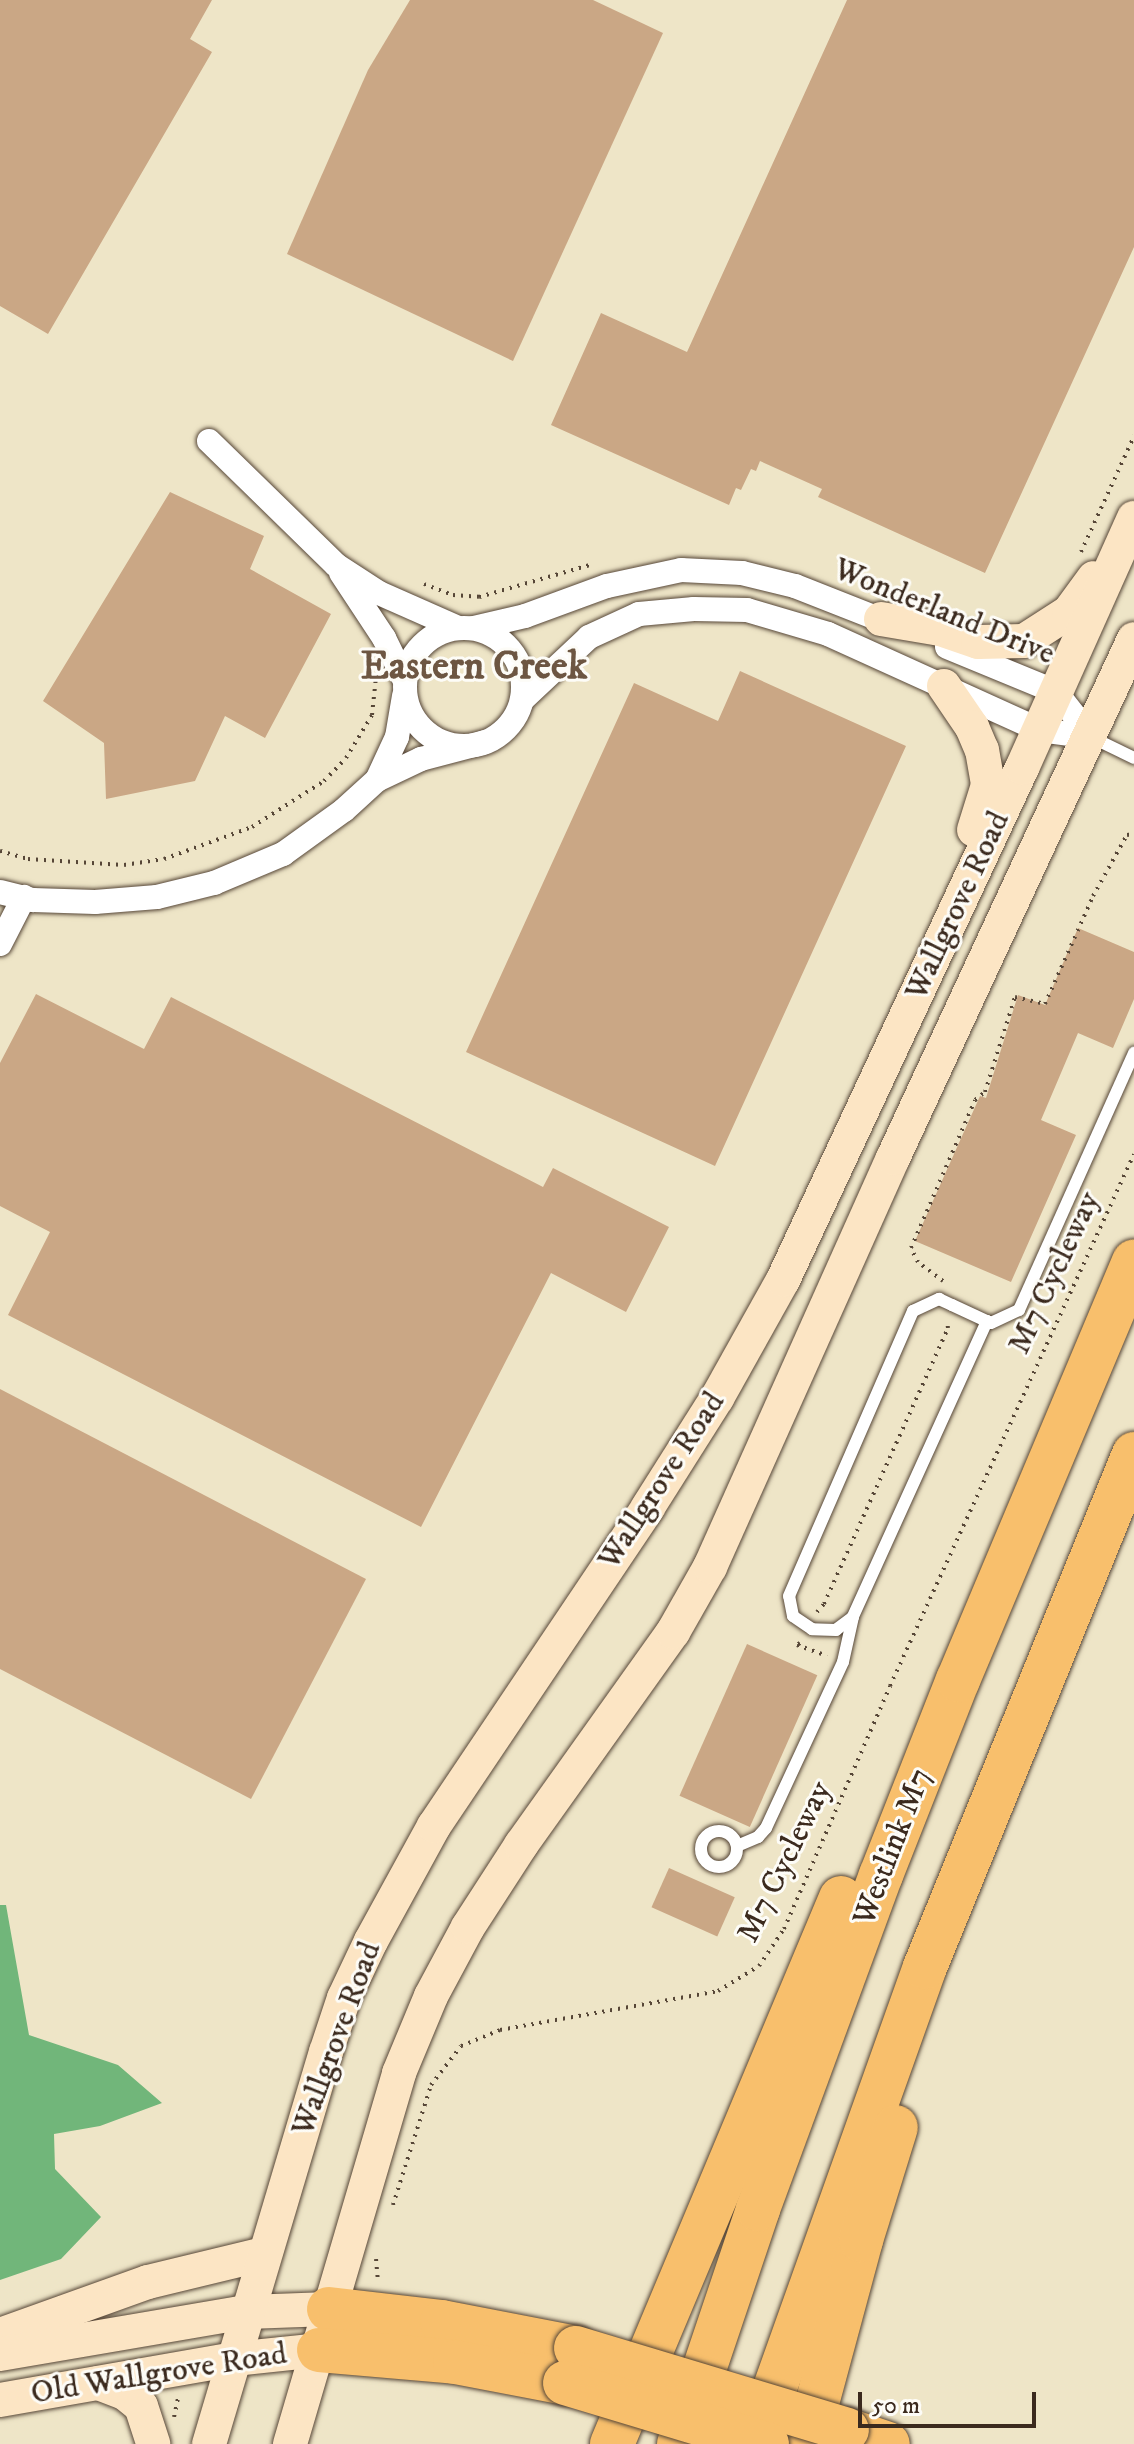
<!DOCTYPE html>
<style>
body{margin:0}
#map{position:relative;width:1134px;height:2444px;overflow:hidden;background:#eee5c7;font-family:"IM FELL DW Pica",serif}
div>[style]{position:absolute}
.forest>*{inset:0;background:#71b67a}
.building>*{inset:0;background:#caa785;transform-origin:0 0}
.path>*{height:4px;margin-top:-2px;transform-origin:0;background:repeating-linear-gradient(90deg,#564637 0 2px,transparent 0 8px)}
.roads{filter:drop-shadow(0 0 2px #564637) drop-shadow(0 0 2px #564637)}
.service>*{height:12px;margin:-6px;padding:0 6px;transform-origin:6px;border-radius:6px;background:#fff}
.service>.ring{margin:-6px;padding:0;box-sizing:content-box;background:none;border:12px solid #fff;border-radius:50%}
.minor>*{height:24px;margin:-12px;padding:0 12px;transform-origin:12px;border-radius:12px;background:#fff}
.minor>.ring{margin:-12px;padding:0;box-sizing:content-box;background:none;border:24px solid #fff;border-radius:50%}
.secondary>*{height:34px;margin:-17px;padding:0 17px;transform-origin:17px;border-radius:17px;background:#fce5c4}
.motorway>*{height:44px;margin:-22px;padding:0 22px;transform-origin:22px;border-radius:22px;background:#f8bf6c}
.bridges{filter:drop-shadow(0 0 2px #564637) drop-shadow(0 0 2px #564637)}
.motorway-bridge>*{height:44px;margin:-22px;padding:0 22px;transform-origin:22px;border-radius:22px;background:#f8bf6c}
span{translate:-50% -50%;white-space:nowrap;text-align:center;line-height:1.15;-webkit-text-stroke:6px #fdfcf7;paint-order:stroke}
.street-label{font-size:32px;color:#3b2a1e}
.district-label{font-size:40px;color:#6d5642;font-weight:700}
.scale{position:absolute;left:858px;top:2392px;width:178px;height:36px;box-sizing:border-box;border:4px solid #3b2a1e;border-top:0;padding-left:10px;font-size:24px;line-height:28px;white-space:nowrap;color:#3b2a1e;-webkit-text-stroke:6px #fdfcf7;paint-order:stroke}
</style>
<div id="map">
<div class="forest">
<i style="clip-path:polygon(0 1905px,6px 1905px,29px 2035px,118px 2065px,162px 2103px,100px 2126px,54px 2134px,55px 2169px,101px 2217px,61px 2259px,0 2280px)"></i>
</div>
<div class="building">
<i style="clip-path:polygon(0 0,212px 0,190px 39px,212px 52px,48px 334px,0 306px)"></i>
<i style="clip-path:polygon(410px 0,593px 0,663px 33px,513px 361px,287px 254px,368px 70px)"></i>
<i style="clip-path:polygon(847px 0,1134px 0,1134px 247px,985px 573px,818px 497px,822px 489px,760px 461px,756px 471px,751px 469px,741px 490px,736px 488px,729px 505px,551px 425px,601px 313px,687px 352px)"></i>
<i style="clip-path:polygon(170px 492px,264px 536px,250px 569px,331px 614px,265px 738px,225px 716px,195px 781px,106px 799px,104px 743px,43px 701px)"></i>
<i style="clip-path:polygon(740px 671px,906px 746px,715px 1166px,466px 1052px,634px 683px,718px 721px)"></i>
<i style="clip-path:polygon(1078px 928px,1134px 952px,1134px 999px,1113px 1048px,1078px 1033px,1041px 1120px,1076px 1135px,1011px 1282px,915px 1241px,980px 1096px,986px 1098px,1018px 995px,1045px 1005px)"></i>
<i style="clip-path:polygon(36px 994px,144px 1049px,171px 997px,543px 1187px,553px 1168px,669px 1227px,626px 1312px,551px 1273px,421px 1527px,8px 1315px,50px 1232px,0 1206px,0 1063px)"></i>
<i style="clip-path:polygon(0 1389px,366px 1579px,251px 1799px,0 1669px)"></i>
<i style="left:747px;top:1644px;width:77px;height:166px;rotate:24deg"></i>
<i style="left:669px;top:1868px;width:72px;height:43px;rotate:24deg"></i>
</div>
<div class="path">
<i style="left:1081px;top:552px;width:128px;rotate:-65.4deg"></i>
<i style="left:424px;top:584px;width:31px;rotate:21deg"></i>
<i style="left:453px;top:595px;width:26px;rotate:4deg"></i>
<i style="left:479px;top:597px;width:119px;rotate:-16.1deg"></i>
<i style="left:0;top:851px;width:29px;rotate:16deg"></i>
<i style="left:28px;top:859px;width:96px;rotate:3.6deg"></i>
<i style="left:124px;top:865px;width:40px;rotate:-8.5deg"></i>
<i style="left:164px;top:859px;width:94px;rotate:-20deg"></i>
<i style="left:252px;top:827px;width:85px;rotate:-32.6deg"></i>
<i style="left:324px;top:781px;width:32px;rotate:-46deg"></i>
<i style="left:346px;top:758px;width:50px;rotate:-58.8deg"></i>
<i style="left:372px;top:715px;width:38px;rotate:-84deg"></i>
<i style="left:943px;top:1281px;width:31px;rotate:-143deg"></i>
<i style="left:918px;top:1262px;width:16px;rotate:-117deg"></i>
<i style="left:911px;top:1248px;width:161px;rotate:-66.6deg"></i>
<i style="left:975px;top:1100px;width:13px;rotate:-39deg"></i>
<i style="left:985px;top:1092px;width:100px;rotate:-72.5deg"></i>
<i style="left:1015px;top:997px;width:31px;rotate:13deg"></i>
<i style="left:1045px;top:1004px;width:118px;rotate:-66deg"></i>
<i style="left:1093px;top:896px;width:70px;rotate:-60.9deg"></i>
<i style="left:1127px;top:835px;width:7px;rotate:-8deg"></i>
<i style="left:817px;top:1612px;width:11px;rotate:-49deg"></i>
<i style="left:824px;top:1604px;width:303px;rotate:-65.8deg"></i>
<i style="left:948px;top:1328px;width:6px;rotate:-99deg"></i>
<i style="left:800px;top:1643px;width:4px;rotate:146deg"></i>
<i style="left:797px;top:1645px;width:32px;rotate:20deg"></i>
<i style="left:393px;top:2205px;width:126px;rotate:-72.4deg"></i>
<i style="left:431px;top:2085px;width:49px;rotate:-52.4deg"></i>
<i style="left:461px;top:2046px;width:42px;rotate:-22.3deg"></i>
<i style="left:500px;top:2030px;width:221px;rotate:-10.1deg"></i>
<i style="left:718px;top:1991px;width:48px;rotate:-31.4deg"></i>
<i style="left:759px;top:1966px;width:45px;rotate:-56deg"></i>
<i style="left:784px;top:1929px;width:265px;rotate:-66.4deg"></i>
<i style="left:890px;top:1686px;width:585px;rotate:-65.36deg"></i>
<i style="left:376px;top:2259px;width:23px;rotate:85deg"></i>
<i style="left:174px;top:2417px;width:19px;rotate:-78deg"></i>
</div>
<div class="roads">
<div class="service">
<i style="left:1091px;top:737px;width:48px;rotate:26deg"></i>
<i style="left:987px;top:1321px;width:325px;rotate:114.4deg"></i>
<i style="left:853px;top:1617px;width:21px;rotate:143deg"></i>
<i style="left:836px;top:1630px;width:24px;rotate:-178deg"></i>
<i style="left:812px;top:1629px;width:23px;rotate:-146deg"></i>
<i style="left:793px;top:1616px;width:20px;rotate:-101deg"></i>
<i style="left:789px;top:1596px;width:311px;rotate:-66.5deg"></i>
<i style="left:913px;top:1311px;width:29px;rotate:-25deg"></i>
<i style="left:939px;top:1299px;width:14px;rotate:25deg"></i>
<i style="left:952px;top:1305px;width:38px;rotate:25deg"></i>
<i style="left:987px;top:1321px;width:4px;rotate:27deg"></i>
<i style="left:991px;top:1323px;width:31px;rotate:-25deg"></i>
<i style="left:1019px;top:1310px;width:282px;rotate:-65.9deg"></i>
<i class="ring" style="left:701px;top:1831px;width:24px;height:24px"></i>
<i style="left:737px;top:1846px;width:23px;rotate:-23deg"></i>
<i style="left:758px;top:1837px;width:12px;rotate:-48deg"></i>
<i style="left:766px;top:1828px;width:183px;rotate:-65.1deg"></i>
<i style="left:843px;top:1662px;width:46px;rotate:-77.5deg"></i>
</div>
<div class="minor">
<i style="left:209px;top:441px;width:177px;rotate:44.3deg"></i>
<i style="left:336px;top:565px;width:51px;rotate:33.1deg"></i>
<i style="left:379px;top:593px;width:86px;rotate:23.9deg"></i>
<i style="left:341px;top:573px;width:78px;rotate:56.5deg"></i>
<i style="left:384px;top:638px;width:48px;rotate:64deg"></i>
<i class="ring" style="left:405px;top:628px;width:94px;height:94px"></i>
<i style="left:474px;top:628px;width:52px;rotate:-13.2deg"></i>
<i style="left:525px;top:616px;width:87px;rotate:-20.1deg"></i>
<i style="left:607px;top:586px;width:76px;rotate:-12.2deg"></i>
<i style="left:681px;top:570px;width:61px;rotate:2.8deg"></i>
<i style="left:742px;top:573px;width:55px;rotate:13.8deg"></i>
<i style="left:795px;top:586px;width:106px;rotate:21.5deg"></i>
<i style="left:947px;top:647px;width:118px;rotate:22.4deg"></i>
<i style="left:1056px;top:692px;width:57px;rotate:52.1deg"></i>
<i style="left:522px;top:700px;width:92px;rotate:-43.2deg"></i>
<i style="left:589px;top:637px;width:55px;rotate:-24.7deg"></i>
<i style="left:639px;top:614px;width:55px;rotate:-5.2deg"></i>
<i style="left:694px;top:609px;width:53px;rotate:1.1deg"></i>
<i style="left:747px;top:610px;width:84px;rotate:16.5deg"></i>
<i style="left:828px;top:634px;width:233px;rotate:24.4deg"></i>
<i style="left:1040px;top:730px;width:51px;rotate:7.8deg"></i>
<i style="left:377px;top:780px;width:47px;rotate:-65.1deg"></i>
<i style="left:397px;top:737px;width:42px;rotate:-80.3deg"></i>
<i style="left:0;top:892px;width:34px;rotate:14deg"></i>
<i style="left:33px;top:900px;width:62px;rotate:1.8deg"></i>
<i style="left:95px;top:902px;width:62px;rotate:-4.6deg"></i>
<i style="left:157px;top:897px;width:59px;rotate:-13.8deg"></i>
<i style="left:214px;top:883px;width:75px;rotate:-22.8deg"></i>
<i style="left:283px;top:854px;width:75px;rotate:-35.8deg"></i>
<i style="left:344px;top:810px;width:45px;rotate:-42.3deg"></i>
<i style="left:377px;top:780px;width:49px;rotate:-25.5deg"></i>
<i style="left:421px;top:759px;width:66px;rotate:-14.9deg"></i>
<i style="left:0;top:944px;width:53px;rotate:-62.9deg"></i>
</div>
<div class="secondary">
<i style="left:881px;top:619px;width:60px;rotate:9.6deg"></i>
<i style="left:940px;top:629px;width:40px;rotate:18.9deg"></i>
<i style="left:978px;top:642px;width:46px;rotate:-1.2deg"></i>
<i style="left:1024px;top:641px;width:54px;rotate:-32.8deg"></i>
<i style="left:1069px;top:612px;width:42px;rotate:-53.7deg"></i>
<i style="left:944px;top:686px;width:50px;rotate:55.7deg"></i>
<i style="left:972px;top:727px;width:25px;rotate:67deg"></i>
<i style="left:982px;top:750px;width:36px;rotate:80deg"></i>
<i style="left:988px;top:785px;width:47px;rotate:107.3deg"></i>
<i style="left:0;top:2335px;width:157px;rotate:-19.7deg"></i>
<i style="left:148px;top:2282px;width:119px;rotate:-13.6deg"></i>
<i style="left:0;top:2354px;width:251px;rotate:-9.7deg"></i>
<i style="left:247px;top:2312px;width:82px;rotate:-2.1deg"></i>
<i style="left:98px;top:2383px;width:30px;rotate:21deg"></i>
<i style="left:126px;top:2394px;width:19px;rotate:39deg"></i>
<i style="left:141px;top:2406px;width:40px;rotate:72deg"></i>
<i style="left:0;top:2400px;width:238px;rotate:-9.9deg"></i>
<i style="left:234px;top:2359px;width:85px;rotate:-6deg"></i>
<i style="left:209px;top:2444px;width:409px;rotate:-73.4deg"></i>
<i style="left:326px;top:2052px;width:57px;rotate:-71.6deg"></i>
<i style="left:344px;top:1998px;width:63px;rotate:-64.7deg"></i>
<i style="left:371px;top:1941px;width:131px;rotate:-61.3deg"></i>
<i style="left:434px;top:1826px;width:384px;rotate:-56.1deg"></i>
<i style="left:648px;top:1507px;width:129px;rotate:-57.7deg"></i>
<i style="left:717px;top:1398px;width:135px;rotate:-60.8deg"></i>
<i style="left:783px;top:1280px;width:565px;rotate:-64.98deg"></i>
<i style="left:1022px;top:768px;width:274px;rotate:-65.9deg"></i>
<i style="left:290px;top:2444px;width:387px;rotate:-73.6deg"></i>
<i style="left:399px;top:2073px;width:83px;rotate:-67.4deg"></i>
<i style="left:431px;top:1996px;width:78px;rotate:-61.8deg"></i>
<i style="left:468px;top:1927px;width:98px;rotate:-57.1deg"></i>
<i style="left:521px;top:1845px;width:262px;rotate:-54.5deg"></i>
<i style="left:673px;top:1632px;width:75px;rotate:-60.4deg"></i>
<i style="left:710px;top:1567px;width:448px;rotate:-65.9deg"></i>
<i style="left:893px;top:1158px;width:572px;rotate:-65.09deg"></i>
</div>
<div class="motorway">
<i style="left:329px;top:2309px;width:114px;rotate:6.6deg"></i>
<i style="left:442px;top:2322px;width:136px;rotate:11deg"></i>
<i style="left:319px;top:2350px;width:137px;rotate:5deg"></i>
<i style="left:455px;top:2362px;width:112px;rotate:10.8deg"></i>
<i style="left:847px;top:2430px;width:43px;rotate:18.9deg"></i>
<i style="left:756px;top:2441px;width:503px;rotate:-70.38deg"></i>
<i style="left:925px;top:1967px;width:554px;rotate:-67.83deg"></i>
<i style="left:612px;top:2444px;width:592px;rotate:-67.25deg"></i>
<i style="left:679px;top:2444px;width:248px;rotate:-71.4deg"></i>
<i style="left:758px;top:2209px;width:356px;rotate:-69.8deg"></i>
<i style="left:881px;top:1875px;width:210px;rotate:-68.5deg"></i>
<i style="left:958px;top:1680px;width:454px;rotate:-67.2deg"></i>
<i style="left:806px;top:2444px;width:211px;rotate:-74.9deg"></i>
<i style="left:861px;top:2240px;width:118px;rotate:-72.8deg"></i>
</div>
</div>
<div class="bridges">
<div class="motorway-bridge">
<i style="left:576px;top:2348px;width:283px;rotate:16.8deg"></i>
<i style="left:565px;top:2383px;width:211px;rotate:16.8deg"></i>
</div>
</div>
<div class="street-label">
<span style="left:944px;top:612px;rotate:22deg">Wonderland Drive</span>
<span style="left:958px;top:906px;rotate:-65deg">Wallgrove Road</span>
<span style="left:1055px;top:1273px;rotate:-65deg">M7 Cycleway</span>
<span style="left:662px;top:1481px;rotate:-57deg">Wallgrove Road</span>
<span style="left:893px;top:1847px;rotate:-69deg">Westlink M7</span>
<span style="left:785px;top:1862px;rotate:-64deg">M7 Cycleway</span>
<span style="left:337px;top:2039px;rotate:-70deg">Wallgrove Road</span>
<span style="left:159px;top:2374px;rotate:-9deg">Old Wallgrove Road</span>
</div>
<div class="district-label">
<span style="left:474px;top:667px">Eastern Creek</span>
</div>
<div class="scale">50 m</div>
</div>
